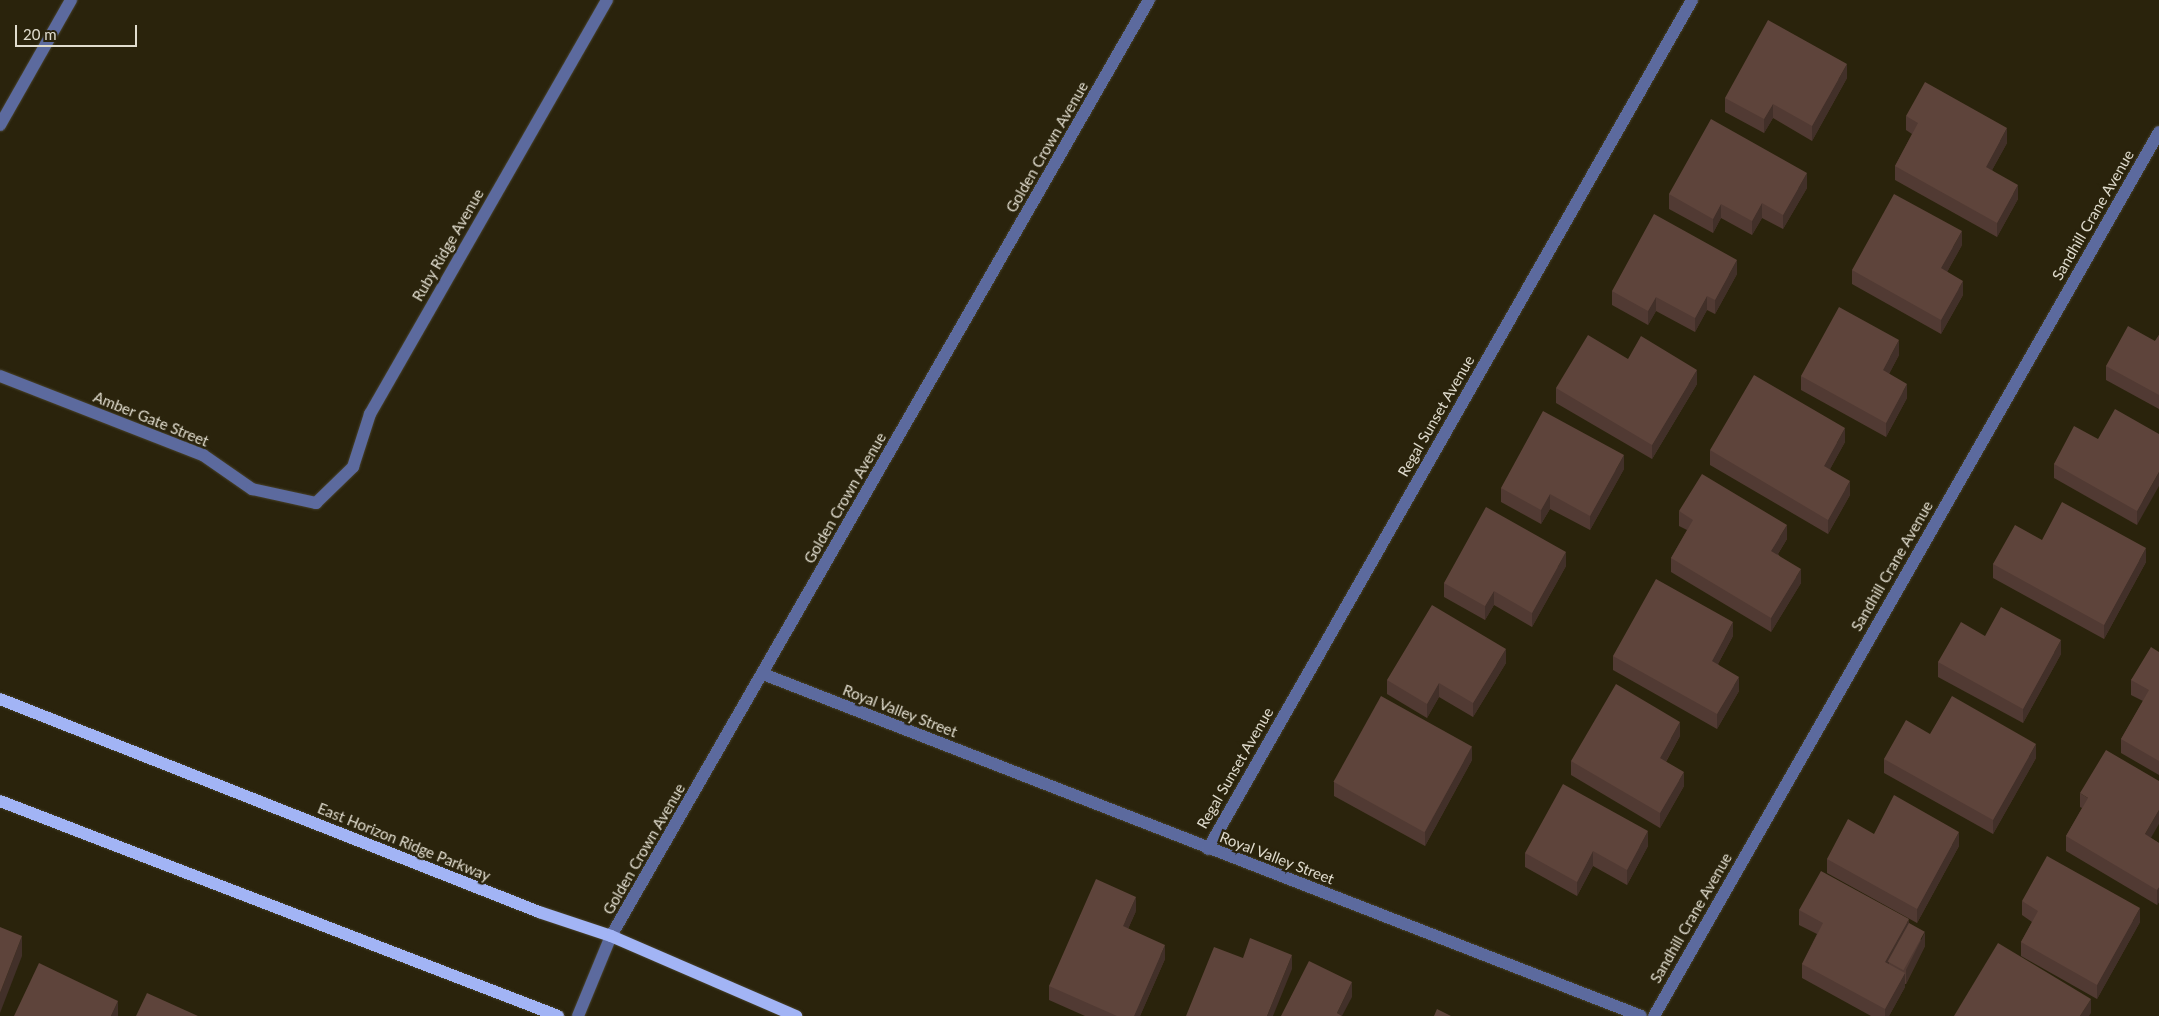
<!DOCTYPE html>
<style>
body{margin:0}
#map{position:relative;width:2159px;height:1016px;overflow:hidden;background:#2a230c;font-family:Lato,sans-serif}
div>[style]{position:absolute}
.roads{filter:drop-shadow(0 0 1px #47412b) drop-shadow(0 0 1px #47412b)}
.minor>*{height:12px;margin:-6px;padding:0 6px;transform-origin:6px;border-radius:6px;background:#5c6a9e}
.major>*{height:12px;margin:-6px;padding:0 6px;transform-origin:6px;border-radius:6px;background:#a2b4f5}
.wall>*{inset:0;background:#513a33}
.shaded-wall>*{inset:0;background:#423029}
.building>*{inset:0;background:#5e443b;transform-origin:0 0}
span{translate:-50% -50%;white-space:nowrap;text-align:center;line-height:1.15;-webkit-text-stroke:4.5px #2a230c;paint-order:stroke}
.street-label{font-size:15px;color:#e0dcce}
.scale{position:absolute;left:15px;top:25px;width:122px;height:22px;box-sizing:border-box;border:2px solid #e0dcce;border-top:0;padding-left:6px;font-size:15px;line-height:18px;white-space:nowrap;color:#e0dcce;-webkit-text-stroke:4px #2a230c;paint-order:stroke}
</style>
<div id="map">
<div class="roads">
<div class="minor">
<i style="left:0;top:125px;width:144px;rotate:-60.4deg"></i>
<i style="left:0;top:376px;width:218px;rotate:21.3deg"></i>
<i style="left:203px;top:455px;width:60px;rotate:34.8deg"></i>
<i style="left:252px;top:489px;width:66px;rotate:12.3deg"></i>
<i style="left:316px;top:503px;width:52px;rotate:-44.2deg"></i>
<i style="left:353px;top:467px;width:56px;rotate:-72.2deg"></i>
<i style="left:370px;top:414px;width:477px;rotate:-60.2deg"></i>
<i style="left:763px;top:674px;width:942px;rotate:21.28deg"></i>
<i style="left:1208px;top:849px;width:977px;rotate:-60.31deg"></i>
<i style="left:578px;top:1016px;width:87px;rotate:-67.6deg"></i>
<i style="left:611px;top:936px;width:1080px;rotate:-60.11deg"></i>
<i style="left:1654px;top:1016px;width:1018px;rotate:-60.26deg"></i>
</div>
<div class="major">
<i style="left:0;top:699px;width:580px;rotate:21.56deg"></i>
<i style="left:539px;top:912px;width:76px;rotate:18.4deg"></i>
<i style="left:611px;top:936px;width:202px;rotate:23.4deg"></i>
<i style="left:0;top:801px;width:598px;rotate:21.07deg"></i>
</div>
</div>
<div class="wall">
<i style="clip-path:polygon(1847px 78px,1812px 141px,1773px 118px,1764px 133px,1725px 112px,1725px 98px)"></i>
<i style="clip-path:polygon(1906px 116px,2007px 143px,1992px 170px,2018px 199px,1997px 237px,1895px 180px,1895px 166px,1912px 134px,1906px 130px)"></i>
<i style="clip-path:polygon(1807px 188px,1783px 229px,1762px 218px,1752px 235px,1721px 218px,1713px 233px,1669px 209px,1669px 194px)"></i>
<i style="clip-path:polygon(1962px 245px,1947px 272px,1963px 295px,1941px 334px,1852px 284px,1852px 270px)"></i>
<i style="clip-path:polygon(1737px 274px,1715px 314px,1707px 310px,1695px 332px,1656px 311px,1648px 325px,1612px 305px,1612px 291px)"></i>
<i style="clip-path:polygon(2159px 335px,2159px 409px,2106px 380px,2106px 366px,2155px 341px)"></i>
<i style="clip-path:polygon(1899px 355px,1889px 374px,1907px 398px,1886px 437px,1801px 390px,1801px 376px)"></i>
<i style="clip-path:polygon(1697px 384px,1652px 459px,1556px 403px,1556px 388px)"></i>
<i style="clip-path:polygon(2159px 434px,2137px 525px,2054px 478px,2054px 464px,2098px 439px)"></i>
<i style="clip-path:polygon(1845px 442px,1830px 469px,1850px 495px,1828px 534px,1710px 465px,1710px 450px)"></i>
<i style="clip-path:polygon(1624px 469px,1590px 530px,1550px 509px,1541px 524px,1501px 502px,1501px 488px)"></i>
<i style="clip-path:polygon(1679px 511px,1787px 539px,1778px 554px,1801px 583px,1771px 632px,1671px 572px,1671px 558px,1687px 530px,1679px 526px)"></i>
<i style="clip-path:polygon(2042px 540px,2146px 562px,2104px 639px,1993px 578px,1993px 564px)"></i>
<i style="clip-path:polygon(1566px 566px,1532px 627px,1494px 605px,1485px 620px,1444px 597px,1444px 583px)"></i>
<i style="clip-path:polygon(1733px 636px,1718px 664px,1739px 691px,1717px 729px,1613px 670px,1613px 656px)"></i>
<i style="clip-path:polygon(1985px 636px,2061px 654px,2023px 723px,1938px 677px,1938px 662px)"></i>
<i style="clip-path:polygon(2159px 652px,2159px 775px,2121px 753px,2121px 739px,2143px 701px,2131px 695px,2131px 680px)"></i>
<i style="clip-path:polygon(1506px 663px,1473px 717px,1439px 697px,1427px 718px,1387px 694px,1387px 680px)"></i>
<i style="clip-path:polygon(1930px 734px,2036px 758px,1993px 834px,1884px 773px,1884px 759px)"></i>
<i style="clip-path:polygon(1680px 736px,1666px 762px,1684px 786px,1660px 828px,1571px 775px,1571px 761px)"></i>
<i style="clip-path:polygon(1472px 760px,1425px 846px,1334px 796px,1334px 782px)"></i>
<i style="clip-path:polygon(2080px 793px,2159px 843px,2159px 902px,2157px 905px,2066px 851px,2066px 836px,2082px 808px,2080px 807px)"></i>
<i style="clip-path:polygon(1874px 834px,1959px 846px,1917px 923px,1827px 873px,1827px 859px)"></i>
<i style="clip-path:polygon(1648px 846px,1627px 885px,1593px 866px,1577px 896px,1525px 867px,1525px 853px)"></i>
<i style="clip-path:polygon(2022px 901px,2140px 922px,2097px 999px,2021px 956px,2021px 942px,2032px 922px,2022px 915px)"></i>
<i style="clip-path:polygon(1799px 910px,1909px 923px,1925px 946px,1906px 984px,1905px 984px,1905px 987px,1889px 1016px,1871px 1016px,1802px 978px,1802px 964px,1817px 934px,1799px 925px)"></i>
<i style="clip-path:polygon(1136px 911px,1128px 929px,1165px 959px,1140px 1016px,1085px 1016px,1049px 1000px,1049px 986px)"></i>
</div>
<div class="shaded-wall">
<i style="clip-path:polygon(1847px 64px,1847px 78px,1812px 141px,1812px 126px)"></i>
<i style="clip-path:polygon(1773px 104px,1773px 118px,1764px 133px,1764px 119px)"></i>
<i style="clip-path:polygon(2007px 128px,2007px 143px,1986px 181px,1986px 167px)"></i>
<i style="clip-path:polygon(1807px 173px,1807px 188px,1783px 229px,1783px 215px)"></i>
<i style="clip-path:polygon(2018px 185px,2018px 199px,1997px 237px,1997px 223px)"></i>
<i style="clip-path:polygon(1762px 203px,1762px 218px,1752px 235px,1752px 221px)"></i>
<i style="clip-path:polygon(1721px 204px,1721px 218px,1713px 233px,1713px 219px)"></i>
<i style="clip-path:polygon(1962px 231px,1962px 245px,1941px 283px,1941px 268px)"></i>
<i style="clip-path:polygon(1737px 260px,1737px 274px,1715px 314px,1715px 300px)"></i>
<i style="clip-path:polygon(1963px 281px,1963px 295px,1941px 334px,1941px 320px)"></i>
<i style="clip-path:polygon(1707px 296px,1707px 310px,1695px 332px,1695px 318px)"></i>
<i style="clip-path:polygon(1656px 297px,1656px 311px,1648px 325px,1648px 311px)"></i>
<i style="clip-path:polygon(1899px 340px,1899px 355px,1883px 385px,1883px 370px)"></i>
<i style="clip-path:polygon(1697px 370px,1697px 384px,1652px 459px,1652px 445px)"></i>
<i style="clip-path:polygon(1907px 384px,1907px 398px,1886px 437px,1886px 423px)"></i>
<i style="clip-path:polygon(1845px 428px,1845px 442px,1824px 480px,1824px 466px)"></i>
<i style="clip-path:polygon(1624px 455px,1624px 469px,1590px 530px,1590px 516px)"></i>
<i style="clip-path:polygon(2159px 472px,2159px 486px,2137px 525px,2137px 511px)"></i>
<i style="clip-path:polygon(1850px 481px,1850px 495px,1828px 534px,1828px 520px)"></i>
<i style="clip-path:polygon(1550px 494px,1550px 509px,1541px 524px,1541px 510px)"></i>
<i style="clip-path:polygon(1787px 525px,1787px 539px,1771px 565px,1771px 551px)"></i>
<i style="clip-path:polygon(2146px 548px,2146px 562px,2104px 639px,2104px 625px)"></i>
<i style="clip-path:polygon(1566px 552px,1566px 566px,1532px 627px,1532px 613px)"></i>
<i style="clip-path:polygon(1801px 569px,1801px 583px,1771px 632px,1771px 618px)"></i>
<i style="clip-path:polygon(1494px 591px,1494px 605px,1485px 620px,1485px 606px)"></i>
<i style="clip-path:polygon(1733px 622px,1733px 636px,1712px 675px,1712px 661px)"></i>
<i style="clip-path:polygon(2061px 640px,2061px 654px,2023px 723px,2023px 709px)"></i>
<i style="clip-path:polygon(1506px 649px,1506px 663px,1473px 717px,1473px 703px)"></i>
<i style="clip-path:polygon(1739px 677px,1739px 691px,1717px 729px,1717px 714px)"></i>
<i style="clip-path:polygon(1439px 683px,1439px 697px,1427px 718px,1427px 704px)"></i>
<i style="clip-path:polygon(1680px 722px,1680px 736px,1660px 772px,1660px 758px)"></i>
<i style="clip-path:polygon(2036px 744px,2036px 758px,1993px 834px,1993px 820px)"></i>
<i style="clip-path:polygon(1472px 746px,1472px 760px,1425px 846px,1425px 832px)"></i>
<i style="clip-path:polygon(1684px 772px,1684px 786px,1660px 828px,1660px 813px)"></i>
<i style="clip-path:polygon(2159px 810px,2159px 824px,2145px 848px,2145px 834px)"></i>
<i style="clip-path:polygon(1648px 831px,1648px 846px,1627px 885px,1627px 870px)"></i>
<i style="clip-path:polygon(1959px 832px,1959px 846px,1917px 923px,1917px 909px)"></i>
<i style="clip-path:polygon(1593px 851px,1593px 866px,1577px 896px,1577px 882px)"></i>
<i style="clip-path:polygon(2159px 887px,2159px 902px,2157px 905px,2157px 890px)"></i>
<i style="clip-path:polygon(1136px 897px,1136px 911px,1123px 940px,1123px 926px)"></i>
<i style="clip-path:polygon(2140px 908px,2140px 922px,2097px 999px,2097px 985px)"></i>
<i style="clip-path:polygon(1909px 919px,1909px 934px,1889px 962px,1889px 969px,1885px 962px)"></i>
<i style="clip-path:polygon(1925px 932px,1925px 946px,1906px 984px,1906px 970px)"></i>
<i style="clip-path:polygon(22px 936px,22px 956px,0 1013px,0 993px)"></i>
<i style="clip-path:polygon(1165px 945px,1165px 959px,1140px 1016px,1134px 1016px)"></i>
<i style="clip-path:polygon(1292px 955px,1292px 969px,1273px 1016px,1267px 1016px)"></i>
<i style="clip-path:polygon(1905px 973px,1905px 987px,1889px 1016px,1885px 1016px,1885px 1009px)"></i>
<i style="clip-path:polygon(1352px 982px,1352px 997px,1342px 1016px,1337px 1013px)"></i>
<i style="clip-path:polygon(2091px 999px,2091px 1013px,2089px 1016px,2080px 1016px)"></i>
<i style="clip-path:polygon(118px 1001px,118px 1016px,111px 1016px)"></i>
</div>
<div class="building">
<i style="clip-path:polygon(1768px 20px,1847px 64px,1812px 126px,1773px 104px,1764px 119px,1725px 98px)"></i>
<i style="clip-path:polygon(1925px 82px,2007px 128px,1986px 167px,2018px 185px,1997px 223px,1895px 166px,1918px 123px,1906px 116px)"></i>
<i style="clip-path:polygon(1711px 119px,1807px 173px,1783px 215px,1762px 203px,1752px 221px,1721px 204px,1713px 219px,1669px 194px)"></i>
<i style="clip-path:polygon(1894px 194px,1962px 231px,1941px 268px,1963px 281px,1941px 320px,1852px 270px)"></i>
<i style="clip-path:polygon(1654px 214px,1737px 260px,1715px 300px,1707px 296px,1695px 318px,1656px 297px,1648px 311px,1612px 291px)"></i>
<i style="clip-path:polygon(1839px 307px,1899px 340px,1883px 370px,1907px 384px,1886px 423px,1801px 376px)"></i>
<i style="clip-path:polygon(2128px 326px,2155px 341px,2159px 335px,2159px 395px,2106px 366px)"></i>
<i style="clip-path:polygon(1588px 335px,1628px 359px,1641px 336px,1697px 370px,1652px 445px,1556px 388px)"></i>
<i style="clip-path:polygon(1754px 375px,1845px 428px,1824px 466px,1850px 481px,1828px 520px,1710px 450px)"></i>
<i style="clip-path:polygon(2115px 409px,2159px 434px,2159px 472px,2137px 511px,2054px 464px,2074px 426px,2098px 439px)"></i>
<i style="clip-path:polygon(1543px 411px,1624px 455px,1590px 516px,1550px 494px,1541px 510px,1501px 488px)"></i>
<i style="clip-path:polygon(1702px 474px,1787px 525px,1771px 551px,1801px 569px,1771px 618px,1671px 558px,1693px 520px,1679px 511px)"></i>
<i style="clip-path:polygon(2062px 502px,2146px 548px,2104px 625px,1993px 564px,2015px 525px,2042px 540px)"></i>
<i style="clip-path:polygon(1486px 507px,1566px 552px,1532px 613px,1494px 591px,1485px 606px,1444px 583px)"></i>
<i style="clip-path:polygon(1656px 579px,1733px 622px,1712px 661px,1739px 677px,1717px 714px,1613px 656px)"></i>
<i style="clip-path:polygon(1432px 605px,1506px 649px,1473px 703px,1439px 683px,1427px 704px,1387px 680px)"></i>
<i style="clip-path:polygon(2001px 607px,2061px 640px,2023px 709px,1938px 662px,1961px 622px,1985px 636px)"></i>
<i style="clip-path:polygon(2151px 647px,2159px 652px,2159px 761px,2121px 739px,2149px 690px,2131px 680px)"></i>
<i style="clip-path:polygon(1616px 684px,1680px 722px,1660px 758px,1684px 772px,1660px 813px,1571px 761px)"></i>
<i style="left:1381px;top:696px;width:104px;height:98px;rotate:29deg"></i>
<i style="clip-path:polygon(1952px 696px,2036px 744px,1993px 820px,1884px 759px,1906px 720px,1930px 734px)"></i>
<i style="clip-path:polygon(2106px 750px,2159px 781px,2159px 810px,2145px 834px,2159px 843px,2159px 887px,2157px 890px,2066px 836px,2088px 798px,2080px 793px)"></i>
<i style="clip-path:polygon(1563px 784px,1648px 831px,1627px 870px,1593px 851px,1577px 882px,1525px 853px)"></i>
<i style="clip-path:polygon(1894px 795px,1959px 832px,1917px 909px,1827px 859px,1848px 819px,1874px 834px)"></i>
<i style="clip-path:polygon(2047px 856px,2140px 908px,2097px 985px,2021px 942px,2038px 911px,2022px 901px)"></i>
<i style="clip-path:polygon(1821px 871px,1909px 919px,1885px 962px,1905px 973px,1885px 1009px,1802px 964px,1823px 923px,1799px 910px)"></i>
<i style="clip-path:polygon(1096px 879px,1136px 897px,1123px 926px,1165px 945px,1134px 1016px,1117px 1016px,1049px 986px)"></i>
<i style="left:1909px;top:923px;width:18px;height:44px;rotate:29deg"></i>
<i style="clip-path:polygon(0 927px,22px 936px,0 993px)"></i>
<i style="clip-path:polygon(1250px 938px,1292px 955px,1267px 1016px,1186px 1016px,1214px 947px,1243px 958px)"></i>
<i style="clip-path:polygon(1998px 943px,2091px 999px,2080px 1016px,1954px 1016px)"></i>
<i style="clip-path:polygon(1309px 961px,1352px 982px,1337px 1013px,1342px 1016px,1281px 1016px)"></i>
<i style="clip-path:polygon(39px 963px,118px 1001px,111px 1016px,14px 1016px)"></i>
<i style="clip-path:polygon(147px 993px,198px 1016px,136px 1016px)"></i>
<i style="clip-path:polygon(1437px 1009px,1451px 1016px,1434px 1016px)"></i>
</div>
<div class="street-label">
<span style="left:1047px;top:147px;rotate:-60deg">Golden Crown Avenue</span>
<span style="left:2093px;top:215px;rotate:-60deg">Sandhill Crane Avenue</span>
<span style="left:448px;top:245px;rotate:-60deg">Ruby Ridge Avenue</span>
<span style="left:1436px;top:416px;rotate:-60deg">Regal Sunset Avenue</span>
<span style="left:151px;top:419px;rotate:22deg">Amber Gate Street</span>
<span style="left:845px;top:498px;rotate:-60deg">Golden Crown Avenue</span>
<span style="left:1892px;top:566px;rotate:-60deg">Sandhill Crane Avenue</span>
<span style="left:900px;top:711px;rotate:21deg">Royal Valley Street</span>
<span style="left:1235px;top:768px;rotate:-60deg">Regal Sunset Avenue</span>
<span style="left:404px;top:842px;rotate:22deg">East Horizon Ridge Parkway</span>
<span style="left:644px;top:849px;rotate:-60deg">Golden Crown Avenue</span>
<span style="left:1277px;top:858px;rotate:21deg">Royal Valley Street</span>
<span style="left:1691px;top:918px;rotate:-60deg">Sandhill Crane Avenue</span>
</div>
<div class="scale">20 m</div>
</div>
